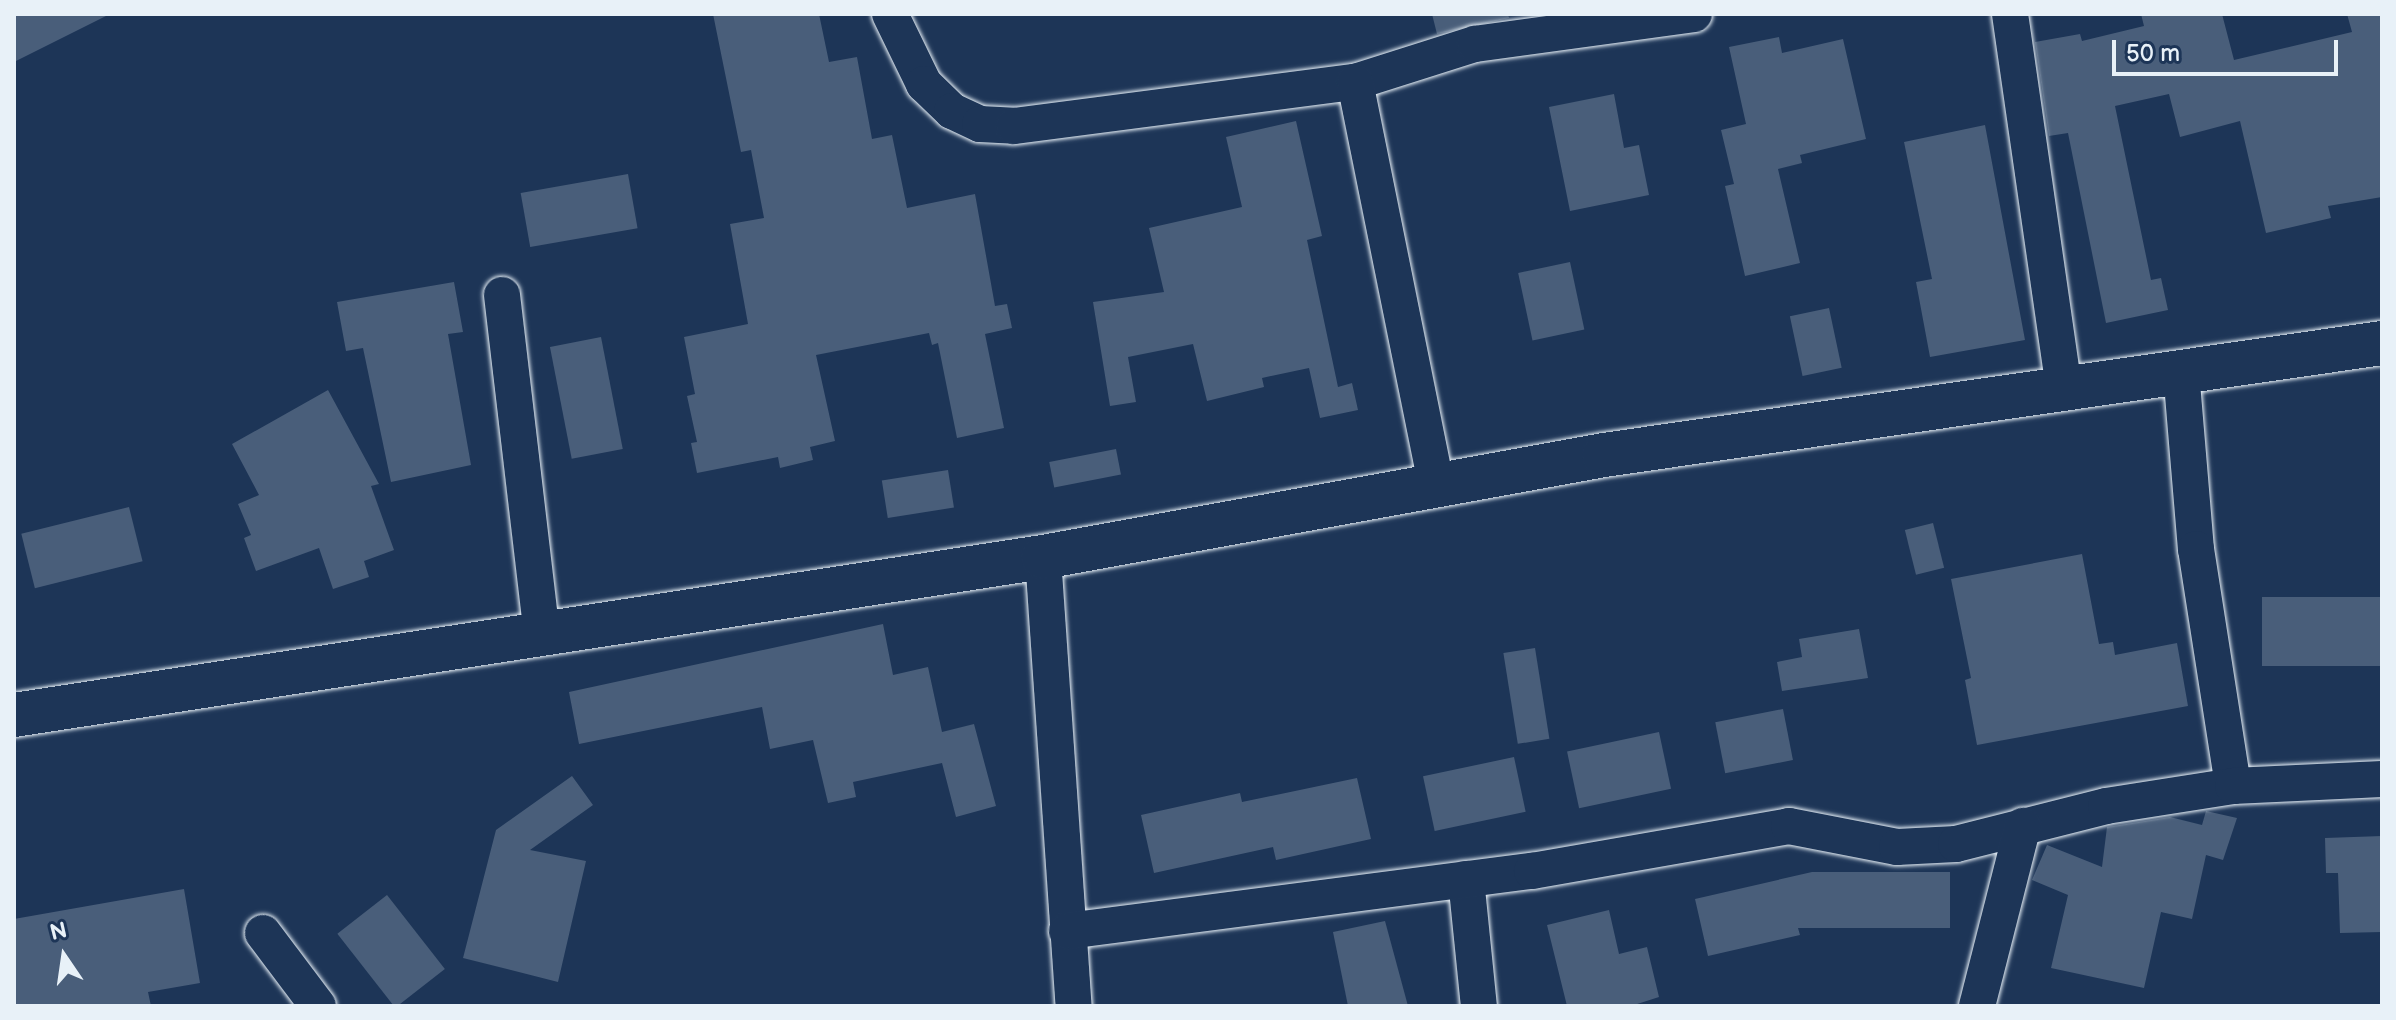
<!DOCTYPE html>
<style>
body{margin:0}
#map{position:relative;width:2396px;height:1020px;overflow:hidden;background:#1d3557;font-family:"Balsamiq Sans",sans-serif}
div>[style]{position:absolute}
.building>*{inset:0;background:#495e7a;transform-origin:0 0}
.roads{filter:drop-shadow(0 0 2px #e8f1f8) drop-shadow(0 0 2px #e8f1f8)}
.street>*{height:36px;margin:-18px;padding:0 18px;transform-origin:18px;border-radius:18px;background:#1d3557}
.secondary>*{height:44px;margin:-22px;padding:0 22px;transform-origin:22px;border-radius:22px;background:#1d3557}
span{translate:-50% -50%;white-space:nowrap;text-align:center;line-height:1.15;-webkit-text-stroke:8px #1d3557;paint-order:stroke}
.frame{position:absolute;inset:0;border:16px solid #e8f1f8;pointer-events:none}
.north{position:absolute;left:24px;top:916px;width:80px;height:80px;-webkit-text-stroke:6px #1d3557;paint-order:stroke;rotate:347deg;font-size:22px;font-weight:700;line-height:32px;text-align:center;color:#e8f1f8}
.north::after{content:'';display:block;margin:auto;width:28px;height:36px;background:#e8f1f8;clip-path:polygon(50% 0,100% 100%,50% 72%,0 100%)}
.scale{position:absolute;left:2112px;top:40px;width:226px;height:36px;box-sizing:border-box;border:4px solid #e8f1f8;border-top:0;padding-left:10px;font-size:24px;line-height:28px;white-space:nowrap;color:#e8f1f8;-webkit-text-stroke:6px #1d3557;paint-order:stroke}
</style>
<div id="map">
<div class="building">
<i style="clip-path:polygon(14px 14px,110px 14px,14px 62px)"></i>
<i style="clip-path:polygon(713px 14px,819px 14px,829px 62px,857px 57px,872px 139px,892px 135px,907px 208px,975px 194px,995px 306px,1007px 304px,1012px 328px,985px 334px,1004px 428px,957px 438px,938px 343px,932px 345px,929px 333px,816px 355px,835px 441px,810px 447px,813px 460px,780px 468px,778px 457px,697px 473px,691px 443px,697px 442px,687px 396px,695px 394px,684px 337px,748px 324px,730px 224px,764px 218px,751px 150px,741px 152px)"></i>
<i style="clip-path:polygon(1432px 14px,1508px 14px,1509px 18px,1437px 34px)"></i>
<i style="clip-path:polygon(2141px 14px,2222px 14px,2234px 60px,2352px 32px,2347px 14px,2382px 14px,2382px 197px,2328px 206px,2331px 218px,2266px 233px,2240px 121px,2180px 137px,2169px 94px,2115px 106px,2151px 280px,2161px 278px,2168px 310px,2106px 323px,2068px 133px,2049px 136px,2035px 42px,2080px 34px,2082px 41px,2144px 26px)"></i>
<i style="clip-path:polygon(1779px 37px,1782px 53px,1843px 39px,1866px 139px,1800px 155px,1802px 163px,1778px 169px,1800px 263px,1745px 276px,1725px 186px,1734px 184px,1721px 130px,1746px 124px,1729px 47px)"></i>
<i style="clip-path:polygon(1614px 94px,1624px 148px,1639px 145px,1649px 195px,1570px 211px,1549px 107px)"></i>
<i style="clip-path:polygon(1296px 121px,1322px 236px,1307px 240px,1338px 387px,1352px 383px,1358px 410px,1320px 418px,1309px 368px,1262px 378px,1264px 387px,1207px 401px,1193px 344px,1128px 357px,1136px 402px,1110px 406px,1093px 302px,1164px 292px,1149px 228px,1242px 207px,1226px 137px)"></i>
<i style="clip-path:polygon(1985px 125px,2025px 340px,1930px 357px,1916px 282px,1932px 279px,1904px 142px)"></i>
<i style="left:628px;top:174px;width:55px;height:109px;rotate:80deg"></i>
<i style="left:1570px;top:262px;width:69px;height:53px;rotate:78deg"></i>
<i style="clip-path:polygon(454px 282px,463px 332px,448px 334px,471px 465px,391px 482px,363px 348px,346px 351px,337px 302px)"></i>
<i style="left:1829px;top:308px;width:61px;height:40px;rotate:78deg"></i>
<i style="left:601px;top:337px;width:114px;height:52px;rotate:79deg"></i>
<i style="clip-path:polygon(328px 390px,379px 484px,371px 486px,394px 550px,364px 561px,369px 577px,333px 589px,319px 548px,256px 571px,244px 538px,251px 535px,238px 504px,259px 495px,232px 444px)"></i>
<i style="left:1116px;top:449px;width:26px;height:68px;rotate:79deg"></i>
<i style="left:948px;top:470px;width:38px;height:67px;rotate:81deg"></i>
<i style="left:129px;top:507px;width:56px;height:111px;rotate:76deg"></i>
<i style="left:1933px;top:523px;width:46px;height:29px;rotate:76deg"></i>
<i style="clip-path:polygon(2082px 554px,2099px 644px,2113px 642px,2115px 655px,2177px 643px,2188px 706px,1977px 745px,1965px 680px,1971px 678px,1951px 579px)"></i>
<i style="left:2382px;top:597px;width:69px;height:120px;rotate:90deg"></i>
<i style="clip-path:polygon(883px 624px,893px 675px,928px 667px,942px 732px,974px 724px,996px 806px,956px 817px,942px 763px,853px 782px,856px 797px,828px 803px,813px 740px,770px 749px,762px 707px,579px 744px,569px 692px)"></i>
<i style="clip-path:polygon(1859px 629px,1868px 678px,1782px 691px,1777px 662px,1802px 657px,1799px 639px)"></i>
<i style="left:1535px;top:648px;width:92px;height:32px;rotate:81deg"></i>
<i style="left:1783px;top:709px;width:52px;height:69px;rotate:79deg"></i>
<i style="left:1659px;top:732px;width:58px;height:94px;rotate:78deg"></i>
<i style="left:1514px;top:757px;width:56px;height:93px;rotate:78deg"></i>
<i style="clip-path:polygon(572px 776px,593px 805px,530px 850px,586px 861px,558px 982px,463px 958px,496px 830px)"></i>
<i style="clip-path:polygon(1357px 778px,1371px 839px,1276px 860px,1273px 847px,1154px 873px,1141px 815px,1240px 793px,1242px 802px)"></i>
<i style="clip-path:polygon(2206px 811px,2237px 818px,2223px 860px,2206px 855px,2192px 919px,2161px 912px,2144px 988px,2051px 968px,2068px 895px,2032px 880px,2047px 845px,2102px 867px,2107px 827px,2170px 817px,2202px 825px)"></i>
<i style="clip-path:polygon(2382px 836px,2382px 932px,2340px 933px,2338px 873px,2326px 873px,2325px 838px)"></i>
<i style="clip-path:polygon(1812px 872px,1950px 872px,1950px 928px,1798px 928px,1800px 935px,1708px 956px,1695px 899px)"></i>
<i style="clip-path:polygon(184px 889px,200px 983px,148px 992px,151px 1006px,14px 1006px,14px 919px)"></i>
<i style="left:387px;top:895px;width:94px;height:63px;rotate:52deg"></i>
<i style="clip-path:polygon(1609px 910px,1619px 954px,1647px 947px,1659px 997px,1631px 1006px,1567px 1006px,1547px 925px)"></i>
<i style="clip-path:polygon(1385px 921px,1408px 1006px,1348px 1006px,1333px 932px)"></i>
</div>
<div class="roads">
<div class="street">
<i style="left:890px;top:14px;width:78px;rotate:64.1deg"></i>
<i style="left:924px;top:84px;width:39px;rotate:44deg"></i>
<i style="left:952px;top:111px;width:31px;rotate:25deg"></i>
<i style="left:980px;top:124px;width:34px;rotate:3deg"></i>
<i style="left:1014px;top:126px;width:344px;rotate:-7.4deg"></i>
<i style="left:1355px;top:82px;width:126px;rotate:-17.6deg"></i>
<i style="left:1475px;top:44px;width:221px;rotate:-7.8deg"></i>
<i style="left:2010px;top:14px;width:379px;rotate:81.8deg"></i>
<i style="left:1355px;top:82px;width:411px;rotate:78.6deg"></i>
<i style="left:502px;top:295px;width:341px;rotate:83.3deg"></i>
<i style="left:2181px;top:371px;width:179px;rotate:85.2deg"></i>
<i style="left:2196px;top:549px;width:240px;rotate:81.1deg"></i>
<i style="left:1043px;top:557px;width:450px;rotate:86.1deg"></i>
<i style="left:1466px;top:879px;width:128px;rotate:84.2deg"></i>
<i style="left:1067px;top:931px;width:469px;rotate:-7.4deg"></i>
<i style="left:1532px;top:871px;width:261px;rotate:-9.9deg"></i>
<i style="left:1789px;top:826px;width:110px;rotate:11deg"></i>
<i style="left:1897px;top:847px;width:59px;rotate:-2.9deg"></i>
<i style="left:1956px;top:844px;width:155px;rotate:-14.2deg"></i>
<i style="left:2106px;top:806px;width:129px;rotate:-8.9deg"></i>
<i style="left:2233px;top:786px;width:149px;rotate:-2.7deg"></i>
<i style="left:263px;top:933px;width:91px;rotate:53deg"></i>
<i style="left:1977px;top:1006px;width:186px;rotate:-75.7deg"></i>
</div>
<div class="secondary">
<i style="left:14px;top:715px;width:1041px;rotate:-8.73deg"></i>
<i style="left:1043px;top:557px;width:570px;rotate:-10.3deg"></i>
<i style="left:1604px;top:455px;width:786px;rotate:-8.19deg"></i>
</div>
</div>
<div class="frame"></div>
<div class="north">N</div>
<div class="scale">50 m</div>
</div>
